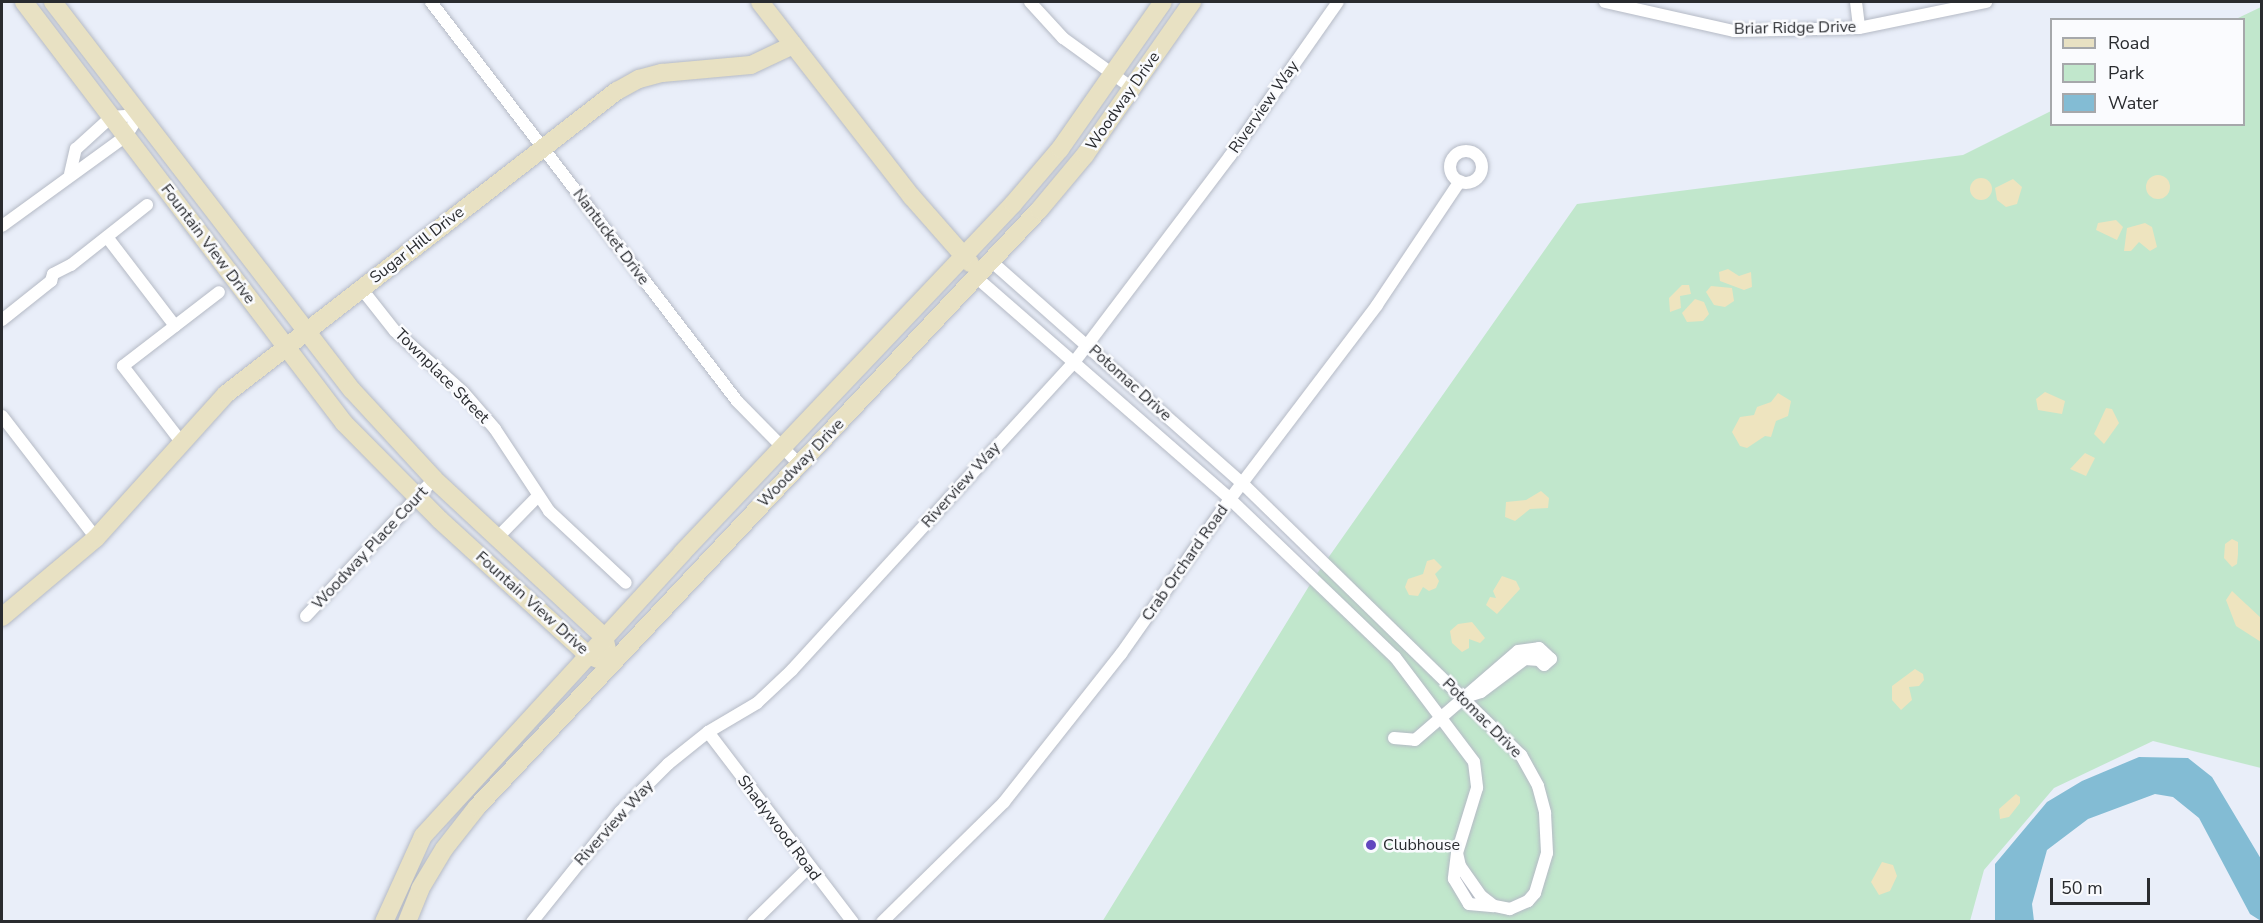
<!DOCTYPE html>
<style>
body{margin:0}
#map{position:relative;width:2263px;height:923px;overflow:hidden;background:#e9eef9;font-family:"Nunito Sans",sans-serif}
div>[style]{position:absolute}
.green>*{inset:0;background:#c1e7cc}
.sand>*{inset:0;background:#eee4bf}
.round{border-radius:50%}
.water>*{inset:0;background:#83bcd4}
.roads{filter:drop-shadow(0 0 2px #b5bac5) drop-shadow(0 0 2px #b5bac5)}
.street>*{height:12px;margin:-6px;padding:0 6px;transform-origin:6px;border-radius:6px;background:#fff}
.street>.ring{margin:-6px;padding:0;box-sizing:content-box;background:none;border:12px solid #fff;border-radius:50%}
.secondary>*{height:18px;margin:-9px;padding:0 9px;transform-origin:9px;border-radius:9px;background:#e8e1c3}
.dots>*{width:16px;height:16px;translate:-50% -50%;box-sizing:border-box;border:3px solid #fafbfe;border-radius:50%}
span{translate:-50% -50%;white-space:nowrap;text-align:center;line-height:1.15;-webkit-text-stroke:5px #fafbfe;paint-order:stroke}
.street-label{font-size:16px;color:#292b2f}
.poi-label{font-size:16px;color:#292b2f}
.left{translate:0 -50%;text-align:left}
.frame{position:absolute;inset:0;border:3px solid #292b2f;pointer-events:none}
.legend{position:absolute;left:2050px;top:18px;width:195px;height:108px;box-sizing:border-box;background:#fafbfe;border:2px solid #a6a8ab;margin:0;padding:8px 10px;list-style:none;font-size:18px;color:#292b2f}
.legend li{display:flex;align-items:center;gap:12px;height:30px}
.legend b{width:30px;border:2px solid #a6a8ab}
.scale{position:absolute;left:2050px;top:878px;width:100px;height:27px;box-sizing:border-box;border:3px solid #292b2f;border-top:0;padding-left:8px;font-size:18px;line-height:21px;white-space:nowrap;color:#292b2f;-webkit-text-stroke:4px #fafbfe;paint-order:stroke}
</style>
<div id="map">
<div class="green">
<i style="clip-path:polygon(2261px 7px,2261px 768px,2153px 741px,2054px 788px,1984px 870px,1970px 921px,1102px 922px,1314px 578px,1577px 204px,1963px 155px,2051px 111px,2052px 124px,2244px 124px,2244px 20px,2236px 19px)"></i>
</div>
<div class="sand">
<i class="round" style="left:2146px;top:175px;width:24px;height:24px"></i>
<i class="round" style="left:1970px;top:178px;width:22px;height:22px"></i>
<i style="clip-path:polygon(2013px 179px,2022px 187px,2017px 204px,2006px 207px,1997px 200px,1995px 188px)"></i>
<i style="clip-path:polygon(2116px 220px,2123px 227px,2117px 240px,2096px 230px,2098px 223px)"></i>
<i style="clip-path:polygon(2145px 223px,2152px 227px,2157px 247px,2150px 251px,2139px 242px,2131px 251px,2124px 251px,2127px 228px)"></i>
<i style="clip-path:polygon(1728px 269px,1739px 276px,1751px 272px,1752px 287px,1744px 290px,1720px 281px,1719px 272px)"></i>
<i style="clip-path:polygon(1682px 285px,1689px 285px,1691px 294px,1680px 296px,1681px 308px,1670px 312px,1669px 298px)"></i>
<i style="clip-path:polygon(1711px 286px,1732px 288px,1734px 301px,1725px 307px,1714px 305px,1706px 292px)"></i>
<i style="clip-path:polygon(1695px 299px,1704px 302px,1709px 314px,1703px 321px,1687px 322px,1682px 313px)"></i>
<i style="clip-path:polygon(2045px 392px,2065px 401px,2062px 414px,2038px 410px,2036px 399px)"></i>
<i style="clip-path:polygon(1778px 393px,1791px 401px,1788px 416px,1776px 421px,1771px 437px,1765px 436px,1747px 448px,1740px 446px,1732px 432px,1740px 417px,1754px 415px,1757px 407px,1771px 402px)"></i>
<i style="clip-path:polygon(2106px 408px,2112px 409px,2119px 423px,2104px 444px,2094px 434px)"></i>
<i style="clip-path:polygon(2085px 453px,2095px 458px,2086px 476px,2070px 469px)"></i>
<i style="clip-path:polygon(1541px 491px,1549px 498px,1548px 508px,1530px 509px,1515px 521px,1505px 517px,1506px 502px,1526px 500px)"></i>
<i style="clip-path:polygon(2232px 539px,2238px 542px,2238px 554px,2237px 564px,2232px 567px,2224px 558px,2225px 544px)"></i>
<i style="clip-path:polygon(1434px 559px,1442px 567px,1435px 574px,1439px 581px,1436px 588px,1429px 591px,1423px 587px,1418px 596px,1409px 595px,1405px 587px,1408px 579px,1423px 574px,1427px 561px)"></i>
<i style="clip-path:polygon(1502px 576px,1516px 581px,1520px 589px,1497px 614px,1486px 605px,1490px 597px,1496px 598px,1493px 591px)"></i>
<i style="clip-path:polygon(2232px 591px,2261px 618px,2261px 642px,2236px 626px,2226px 600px)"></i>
<i style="clip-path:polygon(1472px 622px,1485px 638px,1480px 643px,1469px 639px,1469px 648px,1462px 652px,1452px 643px,1450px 631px,1458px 624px)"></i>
<i style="clip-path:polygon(1915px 669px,1923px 674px,1924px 680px,1919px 686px,1909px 687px,1912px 700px,1901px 710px,1892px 700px,1892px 686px)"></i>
<i style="clip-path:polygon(2016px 794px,2020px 797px,2020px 803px,2009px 817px,2000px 819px,1999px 809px)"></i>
<i style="clip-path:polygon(1882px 862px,1893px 865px,1897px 876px,1890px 891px,1879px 895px,1871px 882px)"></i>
</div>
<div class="water">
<i style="clip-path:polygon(2139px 757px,2188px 758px,2212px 777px,2261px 859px,2261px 921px,2250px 914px,2199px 818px,2173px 797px,2155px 794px,2088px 819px,2047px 850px,2032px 904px,2034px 921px,1995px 921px,1995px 864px,2047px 802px,2082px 781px)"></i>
</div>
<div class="roads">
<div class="street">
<i style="left:431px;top:2px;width:503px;rotate:52.51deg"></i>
<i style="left:737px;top:401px;width:88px;rotate:45.5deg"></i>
<i style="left:1030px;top:2px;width:49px;rotate:47.5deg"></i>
<i style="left:1063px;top:38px;width:85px;rotate:35.9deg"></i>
<i style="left:1605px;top:2px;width:132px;rotate:12.7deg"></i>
<i style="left:1734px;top:31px;width:125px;rotate:-1.4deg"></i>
<i style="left:1859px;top:28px;width:130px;rotate:-11.6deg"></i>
<i style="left:1856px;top:2px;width:26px;rotate:83deg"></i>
<i class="ring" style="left:1450px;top:151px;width:20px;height:20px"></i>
<i style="left:70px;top:174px;width:26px;rotate:-77deg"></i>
<i style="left:76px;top:149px;width:47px;rotate:-42.4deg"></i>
<i style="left:111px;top:117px;width:28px;rotate:-4deg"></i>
<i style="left:2px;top:226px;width:153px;rotate:-36deg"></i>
<i style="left:126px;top:136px;width:25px;rotate:-58deg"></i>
<i style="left:107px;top:237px;width:112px;rotate:52.6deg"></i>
<i style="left:992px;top:262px;width:334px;rotate:41.5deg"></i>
<i style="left:1242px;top:483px;width:390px;rotate:44.3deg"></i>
<i style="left:1521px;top:755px;width:35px;rotate:61deg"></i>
<i style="left:1538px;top:786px;width:28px;rotate:75deg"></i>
<i style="left:1545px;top:813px;width:40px;rotate:87.1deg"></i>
<i style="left:1547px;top:853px;width:42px;rotate:106.7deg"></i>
<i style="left:1535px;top:893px;width:11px;rotate:131deg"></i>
<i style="left:1528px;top:901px;width:20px;rotate:156deg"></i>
<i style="left:1510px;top:909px;width:16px;rotate:-169deg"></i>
<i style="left:1494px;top:906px;width:16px;rotate:-142deg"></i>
<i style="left:1481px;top:896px;width:37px;rotate:-125deg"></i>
<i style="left:1460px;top:866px;width:13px;rotate:-103deg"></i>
<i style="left:977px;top:278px;width:336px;rotate:41.1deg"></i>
<i style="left:1230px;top:499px;width:228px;rotate:43.8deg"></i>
<i style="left:1395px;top:657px;width:131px;rotate:53deg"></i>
<i style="left:1474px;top:762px;width:26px;rotate:83deg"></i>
<i style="left:1477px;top:788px;width:68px;rotate:107.1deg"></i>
<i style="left:1457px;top:853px;width:26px;rotate:97deg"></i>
<i style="left:1454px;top:879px;width:29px;rotate:59deg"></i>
<i style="left:1469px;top:904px;width:25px;rotate:5deg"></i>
<i style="left:361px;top:288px;width:55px;rotate:51.7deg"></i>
<i style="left:395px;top:331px;width:91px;rotate:41.9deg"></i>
<i style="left:463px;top:392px;width:49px;rotate:49.1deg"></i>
<i style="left:495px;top:429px;width:98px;rotate:56.6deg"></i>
<i style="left:549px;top:511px;width:105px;rotate:43.1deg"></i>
<i style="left:2px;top:320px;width:63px;rotate:-38.5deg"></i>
<i style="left:51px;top:281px;width:7px;rotate:-74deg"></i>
<i style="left:53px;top:274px;width:20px;rotate:-27deg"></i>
<i style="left:71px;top:265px;width:97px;rotate:-38.3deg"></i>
<i style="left:2px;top:416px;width:154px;rotate:52.4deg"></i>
<i style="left:182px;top:443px;width:97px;rotate:-127.5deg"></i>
<i style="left:123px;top:366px;width:121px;rotate:-37.6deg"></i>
<i style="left:498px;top:537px;width:57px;rotate:-45.7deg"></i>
<i style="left:306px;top:616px;width:187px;rotate:-46.9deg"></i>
<i style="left:708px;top:732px;width:239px;rotate:52.7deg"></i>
<i style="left:1394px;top:738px;width:21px;rotate:5deg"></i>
<i style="left:1415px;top:740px;width:136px;rotate:-40.8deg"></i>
<i style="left:1518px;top:651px;width:21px;rotate:-8deg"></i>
<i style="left:1539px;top:648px;width:16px;rotate:43deg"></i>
<i style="left:1551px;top:659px;width:9px;rotate:139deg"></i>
<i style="left:1544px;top:665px;width:7px;rotate:-135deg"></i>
<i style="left:1539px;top:660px;width:14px;rotate:-176deg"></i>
<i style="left:1525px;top:659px;width:55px;rotate:143.1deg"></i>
<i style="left:1481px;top:692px;width:10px;rotate:163deg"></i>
<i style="left:532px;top:922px;width:141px;rotate:-51.3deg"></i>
<i style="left:620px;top:812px;width:68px;rotate:-45deg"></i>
<i style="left:668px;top:764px;width:51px;rotate:-38.7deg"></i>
<i style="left:708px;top:732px;width:57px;rotate:-30.6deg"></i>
<i style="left:757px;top:703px;width:48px;rotate:-43.3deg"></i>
<i style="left:792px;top:670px;width:419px;rotate:-47.5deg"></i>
<i style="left:1075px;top:361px;width:257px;rotate:-52.9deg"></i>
<i style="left:1230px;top:156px;width:188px;rotate:-55deg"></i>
<i style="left:753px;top:922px;width:77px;rotate:-44.5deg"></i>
<i style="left:882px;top:922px;width:171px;rotate:-44.5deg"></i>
<i style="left:1004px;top:802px;width:189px;rotate:-51.7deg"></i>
<i style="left:1121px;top:654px;width:189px;rotate:-54.9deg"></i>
<i style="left:1230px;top:499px;width:243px;rotate:-52.8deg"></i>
<i style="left:1377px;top:305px;width:149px;rotate:-56.2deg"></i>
</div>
<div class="secondary">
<i style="left:24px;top:2px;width:529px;rotate:52.76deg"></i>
<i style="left:344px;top:423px;width:136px;rotate:45.3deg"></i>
<i style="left:440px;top:520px;width:200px;rotate:42.4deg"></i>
<i style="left:588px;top:655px;width:11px;rotate:22deg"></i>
<i style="left:53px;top:2px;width:490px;rotate:52.4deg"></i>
<i style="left:352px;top:390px;width:121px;rotate:47.3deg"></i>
<i style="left:434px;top:479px;width:232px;rotate:42.9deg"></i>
<i style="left:604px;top:637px;width:12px;rotate:76deg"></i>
<i style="left:760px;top:2px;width:247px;rotate:52.1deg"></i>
<i style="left:912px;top:197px;width:88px;rotate:48.7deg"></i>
<i style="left:2px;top:617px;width:123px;rotate:-40deg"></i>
<i style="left:96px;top:538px;width:194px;rotate:-47.9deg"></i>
<i style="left:226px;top:394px;width:495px;rotate:-37.8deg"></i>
<i style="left:617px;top:91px;width:25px;rotate:-29deg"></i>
<i style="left:639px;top:79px;width:24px;rotate:-15deg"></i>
<i style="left:662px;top:73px;width:89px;rotate:-5.1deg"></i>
<i style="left:751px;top:65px;width:47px;rotate:-25.5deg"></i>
<i style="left:384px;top:922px;width:94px;rotate:-65.6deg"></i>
<i style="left:423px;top:836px;width:384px;rotate:-47.5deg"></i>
<i style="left:682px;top:553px;width:481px;rotate:-46.5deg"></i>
<i style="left:1013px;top:204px;width:72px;rotate:-49.5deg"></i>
<i style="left:1060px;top:149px;width:179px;rotate:-55deg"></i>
<i style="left:407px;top:922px;width:35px;rotate:-68deg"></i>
<i style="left:420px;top:889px;width:47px;rotate:-59deg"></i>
<i style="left:444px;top:849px;width:53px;rotate:-51.8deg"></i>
<i style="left:477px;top:807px;width:820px;rotate:-46.73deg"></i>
<i style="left:1039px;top:210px;width:72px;rotate:-50.1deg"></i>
<i style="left:1085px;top:155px;width:187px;rotate:-55deg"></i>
</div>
</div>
<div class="dots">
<i style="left:1371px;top:845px;background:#6247bf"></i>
</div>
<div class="street-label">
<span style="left:1795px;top:28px;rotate:-1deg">Briar Ridge Drive</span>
<span style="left:1123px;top:101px;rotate:-55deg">Woodway Drive</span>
<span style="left:1264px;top:107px;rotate:-55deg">Riverview Way</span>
<span style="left:611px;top:237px;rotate:53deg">Nantucket Drive</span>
<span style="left:208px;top:244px;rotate:53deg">Fountain View Drive</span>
<span style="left:417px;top:245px;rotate:-38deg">Sugar Hill Drive</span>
<span style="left:442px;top:376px;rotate:45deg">Townplace Street</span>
<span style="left:1130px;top:383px;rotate:42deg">Potomac Drive</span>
<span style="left:801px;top:463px;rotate:-46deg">Woodway Drive</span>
<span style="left:961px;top:485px;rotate:-48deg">Riverview Way</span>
<span style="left:370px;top:548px;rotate:-47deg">Woodway Place Court</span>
<span style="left:1185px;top:563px;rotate:-55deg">Crab Orchard Road</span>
<span style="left:532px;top:603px;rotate:42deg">Fountain View Drive</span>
<span style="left:1482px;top:718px;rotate:45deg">Potomac Drive</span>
<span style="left:614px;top:823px;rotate:-48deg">Riverview Way</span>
<span style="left:779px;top:828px;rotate:53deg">Shadywood Road</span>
</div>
<div class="poi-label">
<span class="left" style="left:1383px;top:845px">Clubhouse</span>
</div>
<div class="frame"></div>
<ul class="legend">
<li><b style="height:8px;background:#e8e1c3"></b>Road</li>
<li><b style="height:16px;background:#c1e7cc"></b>Park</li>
<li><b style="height:16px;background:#83bcd4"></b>Water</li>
</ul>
<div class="scale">50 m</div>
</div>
